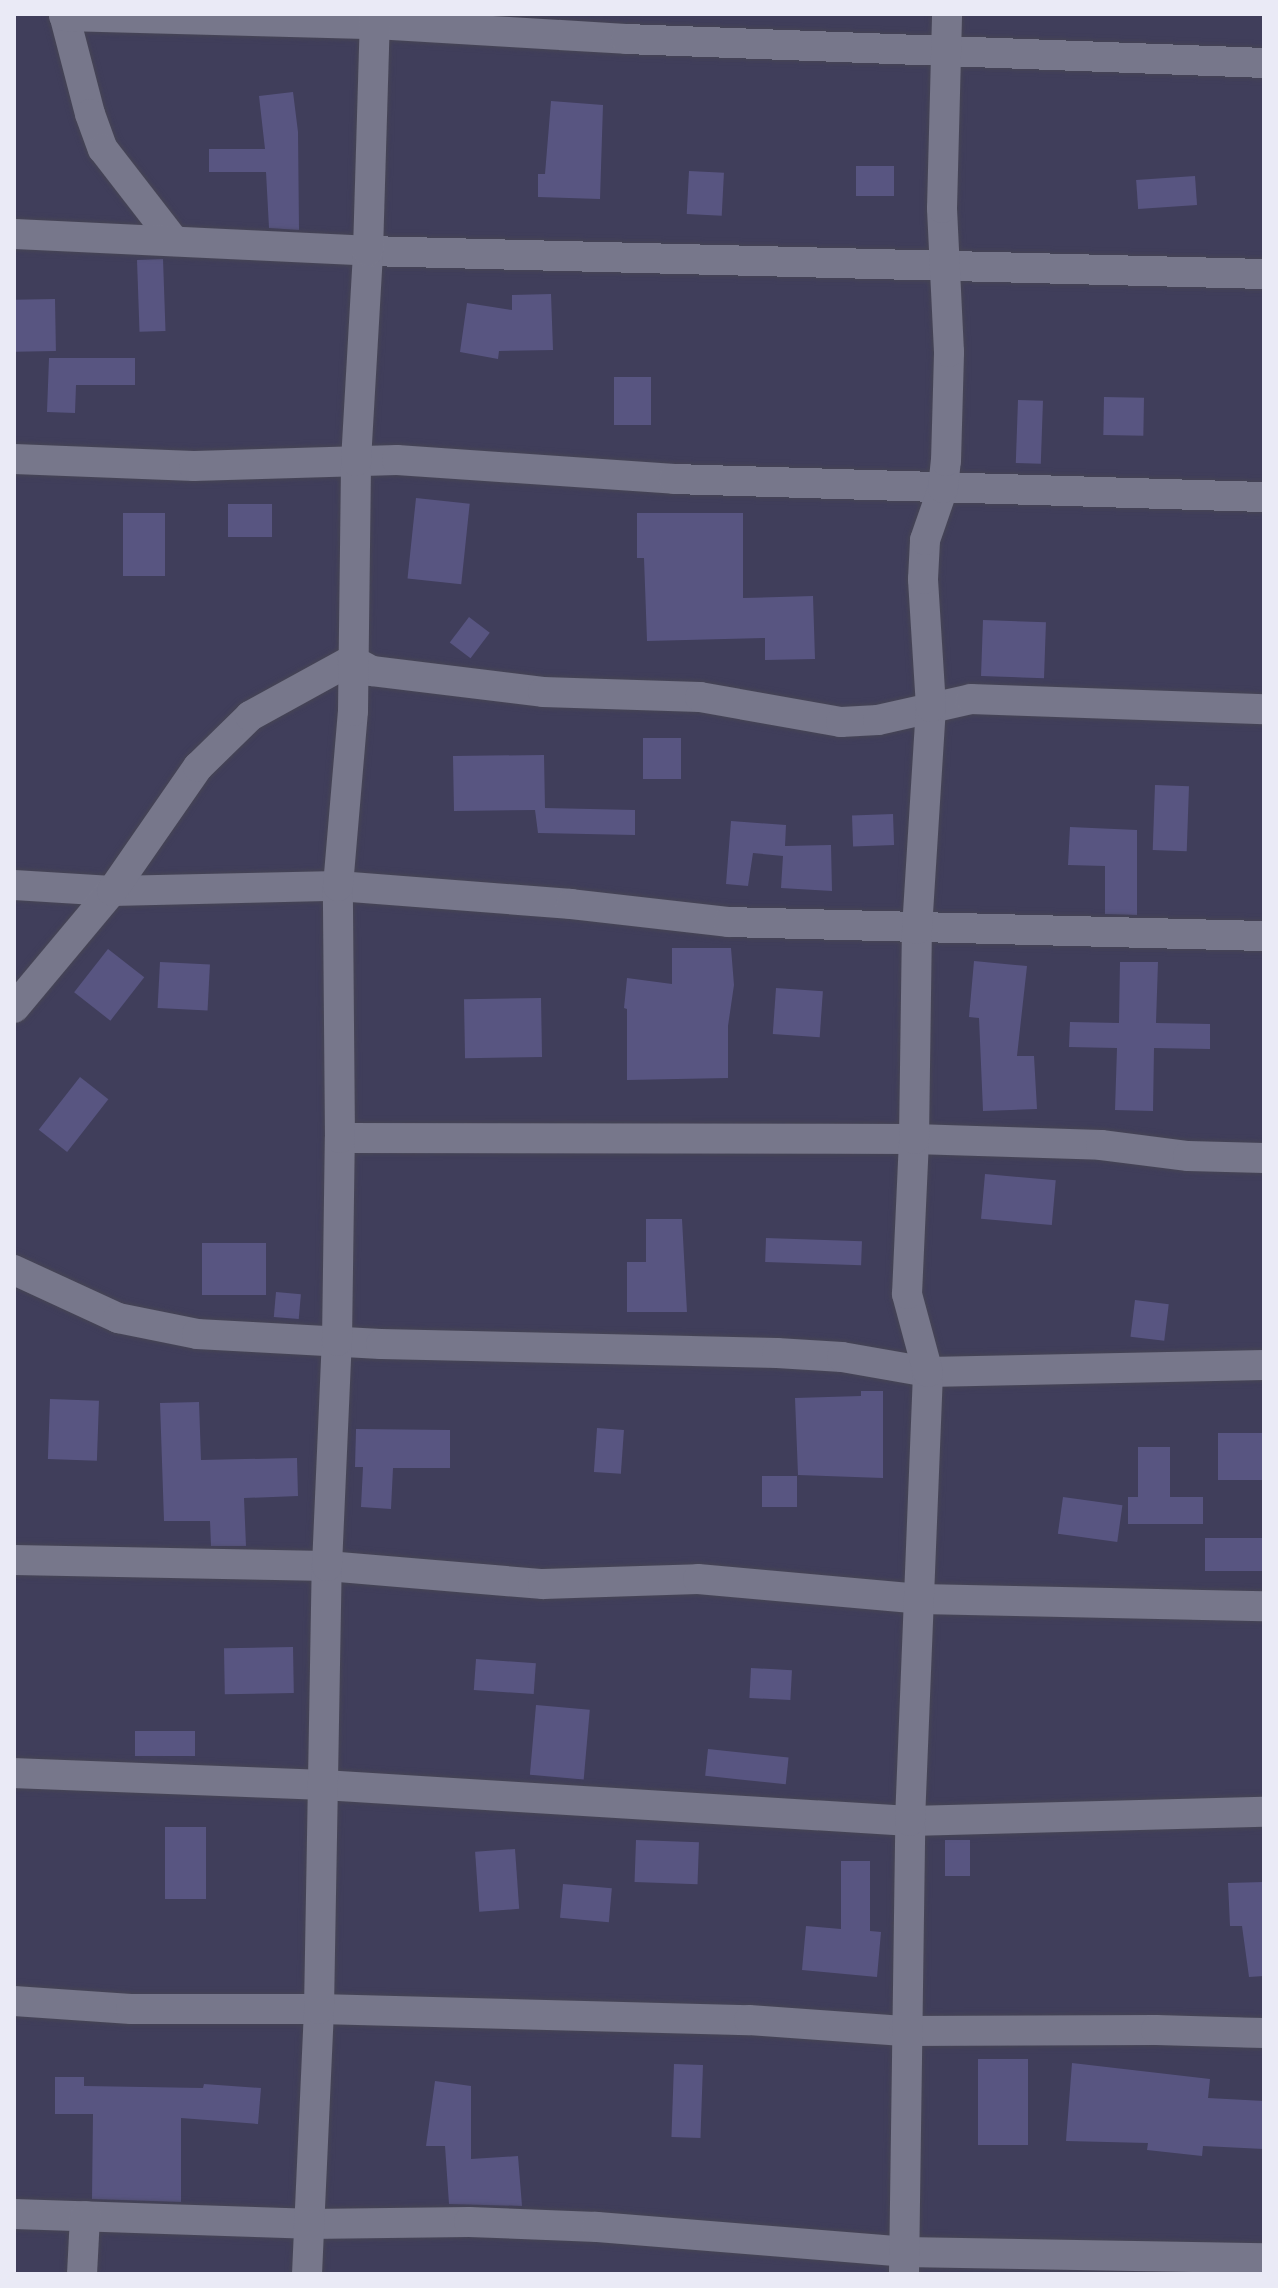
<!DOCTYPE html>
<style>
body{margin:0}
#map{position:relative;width:1278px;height:2288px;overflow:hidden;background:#29293a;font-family:Arial,sans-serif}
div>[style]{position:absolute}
.green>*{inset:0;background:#403e5b;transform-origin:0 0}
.building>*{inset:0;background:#585581;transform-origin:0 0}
.roads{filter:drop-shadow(0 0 2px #464554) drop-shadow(0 0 2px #464554)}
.minor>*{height:30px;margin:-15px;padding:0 15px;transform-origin:15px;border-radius:15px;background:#77778b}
span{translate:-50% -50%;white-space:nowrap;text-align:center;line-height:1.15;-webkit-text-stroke:6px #201f2f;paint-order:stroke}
.frame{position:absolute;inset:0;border:16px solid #eaeaf6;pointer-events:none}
</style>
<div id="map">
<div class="green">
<i style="left:14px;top:14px;width:1250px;height:2260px"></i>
</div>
<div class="building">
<i style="clip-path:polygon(293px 92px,298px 132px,299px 230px,269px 228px,266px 172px,209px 172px,209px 149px,265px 149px,259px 96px)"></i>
<i style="clip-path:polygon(551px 101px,603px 105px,600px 199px,538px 197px,538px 174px,545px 174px)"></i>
<i style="left:856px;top:166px;width:38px;height:30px"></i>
<i style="left:689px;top:171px;width:35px;height:43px;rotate:3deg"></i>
<i style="left:1195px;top:176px;width:29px;height:59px;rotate:86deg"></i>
<i style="left:163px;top:259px;width:72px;height:26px;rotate:88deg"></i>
<i style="clip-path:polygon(551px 294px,553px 350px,499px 351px,498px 359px,460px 352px,467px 303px,512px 310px,512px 295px)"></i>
<i style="left:55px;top:299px;width:52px;height:41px;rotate:89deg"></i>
<i style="clip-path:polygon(49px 358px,135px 358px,135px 385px,76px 385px,75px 413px,47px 412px)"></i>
<i style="left:614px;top:377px;width:37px;height:48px"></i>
<i style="left:1104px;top:397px;width:40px;height:38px;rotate:1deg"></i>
<i style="left:1018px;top:400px;width:25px;height:63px;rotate:2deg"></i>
<i style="left:416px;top:498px;width:54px;height:81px;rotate:6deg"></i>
<i style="left:228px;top:504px;width:44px;height:33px"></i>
<i style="left:123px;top:513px;width:42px;height:63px"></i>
<i style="clip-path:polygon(637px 513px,743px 513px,743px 598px,813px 596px,815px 659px,765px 660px,765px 638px,647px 641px,644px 558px,637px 558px)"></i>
<i style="left:469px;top:617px;width:26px;height:32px;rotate:37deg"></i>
<i style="left:983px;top:620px;width:63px;height:56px;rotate:2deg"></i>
<i style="left:643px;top:738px;width:38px;height:41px"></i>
<i style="clip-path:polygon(544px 755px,545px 808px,635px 810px,635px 835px,538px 833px,535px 810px,454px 811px,453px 756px)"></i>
<i style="left:1155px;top:785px;width:34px;height:65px;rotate:2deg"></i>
<i style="left:893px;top:814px;width:31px;height:41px;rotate:88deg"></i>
<i style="clip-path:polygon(731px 821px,786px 825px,785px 846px,831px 845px,832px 891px,781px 888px,783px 856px,753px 853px,748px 886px,726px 884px)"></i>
<i style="clip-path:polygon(1070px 827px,1137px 830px,1137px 915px,1105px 914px,1105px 866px,1068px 865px)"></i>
<i style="clip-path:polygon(672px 948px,731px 948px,734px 985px,728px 1026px,728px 1078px,627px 1080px,627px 1009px,624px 1008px,627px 978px,672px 984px)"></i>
<i style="left:108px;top:949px;width:46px;height:55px;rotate:38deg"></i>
<i style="clip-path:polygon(974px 961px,1027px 966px,1017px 1056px,1034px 1056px,1037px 1109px,983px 1111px,979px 1018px,969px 1017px)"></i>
<i style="left:160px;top:962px;width:50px;height:46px;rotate:3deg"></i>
<i style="clip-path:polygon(1120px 962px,1158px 962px,1156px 1023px,1210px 1024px,1210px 1049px,1154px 1048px,1153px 1111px,1115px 1110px,1117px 1048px,1069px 1047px,1070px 1022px,1119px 1023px)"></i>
<i style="left:776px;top:988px;width:47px;height:46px;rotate:4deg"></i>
<i style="left:541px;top:998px;width:59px;height:77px;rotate:89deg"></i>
<i style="left:80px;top:1077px;width:36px;height:67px;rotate:38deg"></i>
<i style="left:985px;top:1174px;width:71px;height:45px;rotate:5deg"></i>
<i style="clip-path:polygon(646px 1219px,682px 1219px,687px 1312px,627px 1312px,627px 1262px,646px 1262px)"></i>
<i style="left:766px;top:1238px;width:96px;height:24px;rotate:2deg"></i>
<i style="left:202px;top:1243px;width:64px;height:52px"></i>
<i style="left:276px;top:1292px;width:25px;height:25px;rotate:5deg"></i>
<i style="left:1135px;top:1300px;width:34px;height:37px;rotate:7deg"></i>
<i style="clip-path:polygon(861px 1391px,883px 1391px,883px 1478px,798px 1475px,795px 1398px,861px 1396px)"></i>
<i style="left:50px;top:1399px;width:49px;height:60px;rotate:2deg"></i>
<i style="clip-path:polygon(199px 1402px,201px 1460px,297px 1458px,298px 1496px,244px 1498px,246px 1546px,211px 1546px,210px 1521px,164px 1521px,160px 1403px)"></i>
<i style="left:597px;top:1428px;width:27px;height:44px;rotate:4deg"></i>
<i style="clip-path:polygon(356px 1429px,450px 1430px,450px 1468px,393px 1468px,391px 1509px,361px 1507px,363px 1467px,355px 1467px)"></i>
<i style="left:1264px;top:1433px;width:47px;height:46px;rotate:90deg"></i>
<i style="clip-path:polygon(1138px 1447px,1170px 1447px,1170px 1497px,1203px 1497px,1203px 1524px,1128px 1524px,1128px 1497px,1138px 1497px)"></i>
<i style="left:762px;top:1476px;width:35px;height:31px"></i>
<i style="left:1063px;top:1497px;width:60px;height:37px;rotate:8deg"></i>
<i style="left:1264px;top:1538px;width:33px;height:59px;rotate:90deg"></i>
<i style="left:293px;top:1647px;width:46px;height:69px;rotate:89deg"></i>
<i style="left:476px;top:1659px;width:60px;height:31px;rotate:4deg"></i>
<i style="left:751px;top:1668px;width:41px;height:30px;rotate:3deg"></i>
<i style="left:536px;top:1705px;width:54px;height:70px;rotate:5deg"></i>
<i style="left:135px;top:1731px;width:60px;height:25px"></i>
<i style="left:708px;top:1749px;width:81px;height:27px;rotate:6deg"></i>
<i style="left:165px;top:1827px;width:41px;height:72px"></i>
<i style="left:636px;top:1840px;width:63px;height:42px;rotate:2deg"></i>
<i style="left:945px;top:1840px;width:25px;height:36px"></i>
<i style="left:515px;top:1849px;width:60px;height:40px;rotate:86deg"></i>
<i style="clip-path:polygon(841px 1861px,870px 1861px,870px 1931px,881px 1932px,877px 1977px,802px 1970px,806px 1926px,841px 1929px)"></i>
<i style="clip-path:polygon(1264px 1882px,1264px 1976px,1249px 1977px,1242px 1926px,1230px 1926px,1228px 1883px)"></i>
<i style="left:563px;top:1884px;width:49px;height:34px;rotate:5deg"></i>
<i style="left:978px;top:2059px;width:50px;height:86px"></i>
<i style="clip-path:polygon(1072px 2063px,1210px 2079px,1208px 2098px,1264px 2101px,1264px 2149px,1203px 2146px,1202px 2156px,1147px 2150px,1148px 2143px,1066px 2141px)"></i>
<i style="left:674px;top:2064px;width:29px;height:73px;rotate:2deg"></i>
<i style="clip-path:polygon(55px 2077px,84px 2077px,84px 2086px,203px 2088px,204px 2084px,261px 2088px,258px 2124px,181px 2118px,181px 2202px,92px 2199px,93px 2114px,55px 2114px)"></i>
<i style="clip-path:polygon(435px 2081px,471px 2086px,471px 2159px,518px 2156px,522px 2206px,449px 2204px,445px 2146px,426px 2146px)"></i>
</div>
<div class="roads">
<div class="minor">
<i style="left:64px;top:14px;width:103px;rotate:75.4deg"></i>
<i style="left:90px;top:114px;width:37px;rotate:70deg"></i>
<i style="left:103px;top:149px;width:116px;rotate:52.3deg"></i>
<i style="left:64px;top:16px;width:311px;rotate:1.5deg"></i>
<i style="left:375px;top:24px;width:251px;rotate:3.4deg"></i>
<i style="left:626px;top:39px;width:638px;rotate:2.15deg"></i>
<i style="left:14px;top:234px;width:354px;rotate:2.7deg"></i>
<i style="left:368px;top:251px;width:896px;rotate:1.47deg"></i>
<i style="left:14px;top:459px;width:180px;rotate:2.2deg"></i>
<i style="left:194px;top:466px;width:203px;rotate:-1.7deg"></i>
<i style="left:397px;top:460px;width:278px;rotate:3.9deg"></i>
<i style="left:674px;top:479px;width:590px;rotate:1.75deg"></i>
<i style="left:14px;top:885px;width:98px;rotate:3.5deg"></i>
<i style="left:112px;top:891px;width:226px;rotate:-1.3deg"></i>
<i style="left:338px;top:886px;width:234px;rotate:4.4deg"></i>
<i style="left:571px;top:904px;width:158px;rotate:6.5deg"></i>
<i style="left:728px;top:922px;width:536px;rotate:1.5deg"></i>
<i style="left:14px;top:1008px;width:153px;rotate:-50.1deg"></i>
<i style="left:112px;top:891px;width:151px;rotate:-55.3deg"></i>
<i style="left:198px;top:767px;width:73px;rotate:-44.4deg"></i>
<i style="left:250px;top:716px;width:116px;rotate:-28.8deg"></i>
<i style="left:352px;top:660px;width:23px;rotate:29deg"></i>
<i style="left:372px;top:671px;width:172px;rotate:7deg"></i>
<i style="left:543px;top:692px;width:157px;rotate:1.8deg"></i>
<i style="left:700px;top:697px;width:143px;rotate:10.1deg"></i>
<i style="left:841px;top:722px;width:37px;rotate:-3deg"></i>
<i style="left:878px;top:720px;width:95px;rotate:-12.7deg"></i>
<i style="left:971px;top:699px;width:293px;rotate:2deg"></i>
<i style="left:340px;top:1138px;width:574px;rotate:0.1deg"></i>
<i style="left:914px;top:1139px;width:187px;rotate:1.8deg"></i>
<i style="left:1101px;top:1145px;width:88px;rotate:7.2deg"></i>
<i style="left:1188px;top:1156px;width:76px;rotate:1.5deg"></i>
<i style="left:14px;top:1270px;width:115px;rotate:24.8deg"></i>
<i style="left:118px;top:1318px;width:81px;rotate:11.4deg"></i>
<i style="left:197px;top:1334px;width:184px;rotate:3.1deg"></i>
<i style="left:381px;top:1344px;width:396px;rotate:1.3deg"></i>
<i style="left:777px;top:1353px;width:65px;rotate:3.5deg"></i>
<i style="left:842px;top:1357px;width:87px;rotate:9.9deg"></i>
<i style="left:928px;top:1372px;width:336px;rotate:-1.2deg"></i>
<i style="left:14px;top:1560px;width:313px;rotate:1.1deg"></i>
<i style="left:327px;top:1566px;width:217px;rotate:4.8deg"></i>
<i style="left:543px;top:1584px;width:155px;rotate:-1.8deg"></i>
<i style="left:698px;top:1579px;width:223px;rotate:5.1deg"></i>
<i style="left:920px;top:1599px;width:344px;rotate:1.2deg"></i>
<i style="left:14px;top:1773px;width:309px;rotate:2.2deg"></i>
<i style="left:323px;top:1785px;width:588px;rotate:3.51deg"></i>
<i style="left:910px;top:1821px;width:354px;rotate:-1.5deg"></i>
<i style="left:14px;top:2001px;width:117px;rotate:3.9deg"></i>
<i style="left:131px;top:2009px;width:188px"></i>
<i style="left:319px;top:2009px;width:430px;rotate:1.5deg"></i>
<i style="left:749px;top:2020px;width:155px;rotate:4.1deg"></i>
<i style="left:904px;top:2031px;width:252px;rotate:-0.2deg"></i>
<i style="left:1156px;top:2030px;width:108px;rotate:1.6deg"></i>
<i style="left:14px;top:2214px;width:294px;rotate:1.9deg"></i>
<i style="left:308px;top:2224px;width:161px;rotate:-0.7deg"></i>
<i style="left:469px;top:2222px;width:128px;rotate:2.2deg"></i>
<i style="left:597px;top:2227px;width:309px;rotate:4.6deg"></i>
<i style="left:905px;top:2252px;width:359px;rotate:1deg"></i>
<i style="left:82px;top:2274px;width:58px;rotate:-87deg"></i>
<i style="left:307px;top:2274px;width:265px;rotate:-87.4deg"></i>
<i style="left:319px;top:2009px;width:443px;rotate:-89deg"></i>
<i style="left:327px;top:1566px;width:225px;rotate:-87.5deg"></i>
<i style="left:337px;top:1341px;width:203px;rotate:-89.2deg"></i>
<i style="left:340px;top:1138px;width:252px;rotate:-90.5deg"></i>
<i style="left:338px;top:886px;width:176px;rotate:-85.1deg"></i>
<i style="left:353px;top:711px;width:250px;rotate:-89.3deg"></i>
<i style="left:356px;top:461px;width:210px;rotate:-86.7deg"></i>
<i style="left:368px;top:251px;width:237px;rotate:-88.3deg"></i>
<i style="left:904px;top:2274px;width:453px;rotate:-89.2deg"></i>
<i style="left:910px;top:1821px;width:449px;rotate:-87.7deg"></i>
<i style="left:928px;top:1372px;width:81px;rotate:-105.1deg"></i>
<i style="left:907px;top:1294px;width:155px;rotate:-87.4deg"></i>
<i style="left:914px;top:1139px;width:210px;rotate:-89.2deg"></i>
<i style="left:917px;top:929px;width:222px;rotate:-86.4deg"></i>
<i style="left:931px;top:707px;width:128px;rotate:-93.6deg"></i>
<i style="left:923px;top:579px;width:39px;rotate:-87deg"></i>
<i style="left:925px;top:540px;width:55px;rotate:-70.9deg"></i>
<i style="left:943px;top:488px;width:27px;rotate:-84deg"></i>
<i style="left:946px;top:461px;width:109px;rotate:-88.4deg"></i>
<i style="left:949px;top:352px;width:144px;rotate:-92.8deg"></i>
<i style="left:942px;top:208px;width:194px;rotate:-88.5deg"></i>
</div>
</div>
<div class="frame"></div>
</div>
